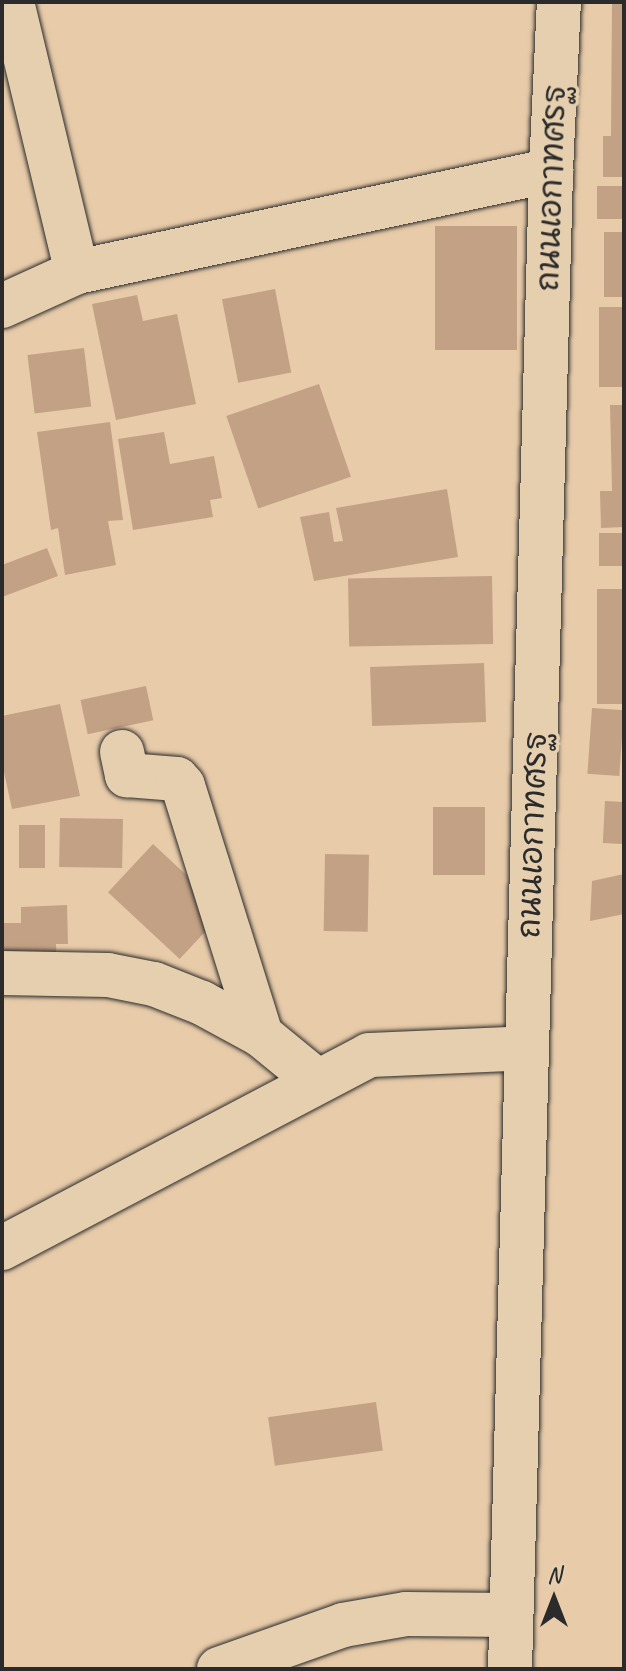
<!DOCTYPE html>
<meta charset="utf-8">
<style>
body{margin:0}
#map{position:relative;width:626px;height:1671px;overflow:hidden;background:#e8cba9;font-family:Caveat,"Playpen Sans Thai",sans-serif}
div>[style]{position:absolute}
.building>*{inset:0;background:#c3a185;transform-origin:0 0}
.roads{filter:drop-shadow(0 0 2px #2b2b2b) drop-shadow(0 0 2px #2b2b2b)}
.minor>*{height:44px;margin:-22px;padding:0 22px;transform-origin:22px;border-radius:22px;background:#e5cfae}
.major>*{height:44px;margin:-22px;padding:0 22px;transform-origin:22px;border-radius:22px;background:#e5cfae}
span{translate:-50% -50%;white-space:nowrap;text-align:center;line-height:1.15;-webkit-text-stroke:7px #e5cfae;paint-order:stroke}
.street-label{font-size:32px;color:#2b2b2b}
.frame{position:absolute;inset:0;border:4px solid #2b2b2b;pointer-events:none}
.north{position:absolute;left:514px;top:1559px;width:80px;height:80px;-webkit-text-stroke:6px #e5cfae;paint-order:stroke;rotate:0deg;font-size:22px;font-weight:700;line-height:32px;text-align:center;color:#2b2b2b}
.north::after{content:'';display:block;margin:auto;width:28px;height:36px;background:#2b2b2b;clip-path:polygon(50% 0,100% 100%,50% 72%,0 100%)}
</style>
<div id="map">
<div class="building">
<i style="clip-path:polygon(612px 2px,624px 2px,624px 177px,603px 177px,603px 136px,611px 136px)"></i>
<i style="left:597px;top:186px;width:27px;height:33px"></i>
<i style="left:517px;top:226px;width:124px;height:82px;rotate:90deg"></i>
<i style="left:604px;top:232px;width:20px;height:65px"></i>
<i style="left:275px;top:289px;width:85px;height:54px;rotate:79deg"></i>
<i style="clip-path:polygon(137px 295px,143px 321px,177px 314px,196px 404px,116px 420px,92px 304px)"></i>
<i style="left:624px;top:307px;width:80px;height:25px;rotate:90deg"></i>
<i style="left:84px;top:348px;width:59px;height:57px;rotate:83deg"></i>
<i style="left:319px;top:384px;width:98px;height:98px;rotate:71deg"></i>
<i style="clip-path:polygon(610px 405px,624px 405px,624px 527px,601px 528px,600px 491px,612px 491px)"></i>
<i style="clip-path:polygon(110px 422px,123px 520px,108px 521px,116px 565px,65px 575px,58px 528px,51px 530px,37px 432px)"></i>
<i style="clip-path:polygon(164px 432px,170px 464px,214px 456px,222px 498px,210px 500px,213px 517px,133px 530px,118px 439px)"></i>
<i style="clip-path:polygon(447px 489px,458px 557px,314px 581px,300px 517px,329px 512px,334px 542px,343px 541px,336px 508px)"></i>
<i style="left:599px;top:533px;width:25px;height:33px"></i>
<i style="clip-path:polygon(47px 548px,58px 576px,2px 597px,2px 565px)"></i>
<i style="left:492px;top:576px;width:68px;height:144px;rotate:89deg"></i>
<i style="left:597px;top:589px;width:27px;height:115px"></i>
<i style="left:484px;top:663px;width:59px;height:114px;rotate:88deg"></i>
<i style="left:146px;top:686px;width:35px;height:67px;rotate:78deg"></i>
<i style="clip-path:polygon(60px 704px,80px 796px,12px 809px,2px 763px,2px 716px)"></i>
<i style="left:592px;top:708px;width:32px;height:66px;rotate:4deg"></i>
<i style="left:605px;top:801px;width:19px;height:42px;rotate:3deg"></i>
<i style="left:433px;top:807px;width:52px;height:68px"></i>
<i style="left:60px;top:818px;width:63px;height:49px;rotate:1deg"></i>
<i style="left:19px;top:825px;width:26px;height:43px"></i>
<i style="left:153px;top:844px;width:98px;height:66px;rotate:43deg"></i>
<i style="left:325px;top:854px;width:44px;height:77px;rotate:1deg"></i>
<i style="clip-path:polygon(624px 874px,624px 914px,590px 921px,592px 881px)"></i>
<i style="clip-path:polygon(67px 905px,68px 944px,56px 944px,57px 968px,5px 969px,3px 923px,21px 923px,21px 907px)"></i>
<i style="left:376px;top:1402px;width:49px;height:109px;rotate:82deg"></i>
</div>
<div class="roads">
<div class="minor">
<i style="left:12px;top:2px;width:278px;rotate:76.5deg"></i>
<i style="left:2px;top:306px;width:82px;rotate:-24.4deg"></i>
<i style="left:77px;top:272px;width:485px;rotate:-12.1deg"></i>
<i style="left:122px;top:752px;width:24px;rotate:78deg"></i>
<i style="left:127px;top:775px;width:50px;rotate:4.6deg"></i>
<i style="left:177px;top:779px;width:9px;rotate:49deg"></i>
<i style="left:183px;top:786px;width:261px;rotate:72.6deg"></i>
<i style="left:2px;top:973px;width:106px;rotate:1.1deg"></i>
<i style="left:108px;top:975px;width:47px;rotate:11.1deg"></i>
<i style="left:154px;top:984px;width:52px;rotate:21.6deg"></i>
<i style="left:202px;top:1003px;width:67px;rotate:28.5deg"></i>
<i style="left:261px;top:1035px;width:71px;rotate:39.3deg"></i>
<i style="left:2px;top:1248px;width:415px;rotate:-27.7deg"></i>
<i style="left:369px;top:1055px;width:158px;rotate:-2.5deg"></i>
<i style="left:219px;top:1669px;width:132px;rotate:-19.5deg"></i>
<i style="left:343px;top:1625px;width:64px;rotate:-9.9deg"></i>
<i style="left:406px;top:1614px;width:105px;rotate:0.5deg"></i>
</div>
<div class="major">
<i style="left:510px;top:1669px;width:1500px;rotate:-88.43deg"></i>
<i style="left:551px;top:170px;width:168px;rotate:-87.3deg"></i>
</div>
</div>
<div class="street-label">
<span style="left:552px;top:188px;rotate:-88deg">ถนนเอกาทศรฐ</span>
<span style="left:533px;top:835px;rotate:-88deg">ถนนเอกาทศรฐ</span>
</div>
<div class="frame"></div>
<div class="north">N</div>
</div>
